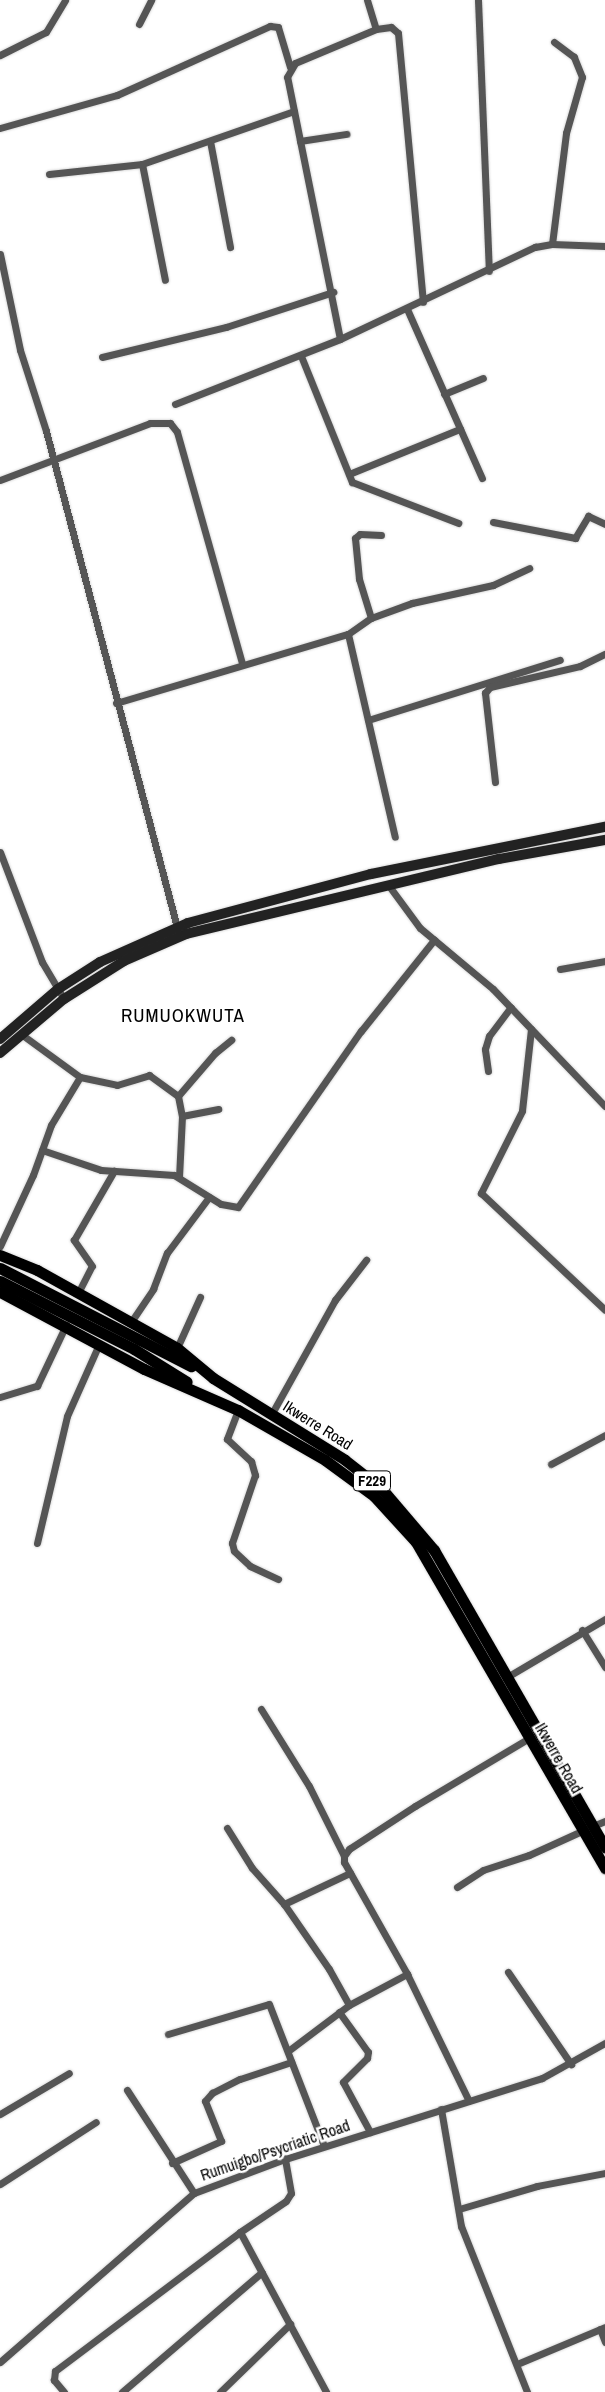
<!DOCTYPE html>
<style>
body{margin:0}
#map{position:relative;width:605px;height:2392px;overflow:hidden;background:#fff;font-family:"Archivo Narrow",sans-serif}
div>[style]{position:absolute}
.roads{filter:drop-shadow(0 0 1px #dbdbdb) drop-shadow(0 0 1px #dbdbdb)}
.street>*{height:7px;margin:-3.5px;padding:0 3.5px;transform-origin:3.5px;border-radius:3.5px;background:#555}
.secondary>*{height:10px;margin:-5px;padding:0 5px;transform-origin:5px;border-radius:5px;background:#222}
.primary>*{height:11px;margin:-5.5px;padding:0 5.5px;transform-origin:5.5px;border-radius:5.5px;background:#000}
span{translate:-50% -50%;white-space:nowrap;text-align:center;line-height:1.15;-webkit-text-stroke:5px #fff;paint-order:stroke}
.shield-label span{padding:1px 4px;background:#fff;border:1px solid;border-radius:4px;-webkit-text-stroke-width:0}
.shield-label{font-size:15px;color:#000;font-weight:700}
.street-label{font-size:16px;color:#000}
.quarter-label{font-size:19px;color:#000;letter-spacing:1px}
</style>
<div id="map">
<div class="roads">
<div class="street">
<i style="left:367px;top:0;width:30px;rotate:73deg"></i>
<i style="left:478px;top:0;width:271px;rotate:87.7deg"></i>
<i style="left:139px;top:24px;width:27px;rotate:-63deg"></i>
<i style="left:0;top:55px;width:51px;rotate:-26.6deg"></i>
<i style="left:46px;top:32px;width:37px;rotate:-59deg"></i>
<i style="left:0;top:128px;width:122px;rotate:-15.8deg"></i>
<i style="left:117px;top:95px;width:168px;rotate:-24.3deg"></i>
<i style="left:270px;top:26px;width:8px;rotate:7deg"></i>
<i style="left:278px;top:27px;width:42px;rotate:73.3deg"></i>
<i style="left:210px;top:141px;width:108px;rotate:79.3deg"></i>
<i style="left:300px;top:141px;width:47px;rotate:-8.7deg"></i>
<i style="left:142px;top:164px;width:118px;rotate:78.8deg"></i>
<i style="left:49px;top:174px;width:94px;rotate:-6.1deg"></i>
<i style="left:142px;top:164px;width:161px;rotate:-19.2deg"></i>
<i style="left:552px;top:244px;width:112px;rotate:-82.8deg"></i>
<i style="left:566px;top:133px;width:58px;rotate:-74.1deg"></i>
<i style="left:582px;top:77px;width:22px;rotate:-112deg"></i>
<i style="left:574px;top:57px;width:25px;rotate:-143deg"></i>
<i style="left:0;top:254px;width:98px;rotate:78.2deg"></i>
<i style="left:20px;top:350px;width:85px;rotate:72.2deg"></i>
<i style="left:46px;top:431px;width:513px;rotate:75.21deg"></i>
<i style="left:407px;top:309px;width:185px;rotate:66.1deg"></i>
<i style="left:340px;top:339px;width:267px;rotate:-101.4deg"></i>
<i style="left:287px;top:77px;width:16px;rotate:-60deg"></i>
<i style="left:295px;top:63px;width:88px;rotate:-22.8deg"></i>
<i style="left:376px;top:29px;width:15px;rotate:-8deg"></i>
<i style="left:391px;top:27px;width:9px;rotate:41deg"></i>
<i style="left:398px;top:33px;width:270px;rotate:84.7deg"></i>
<i style="left:301px;top:356px;width:136px;rotate:68deg"></i>
<i style="left:352px;top:482px;width:114px;rotate:21.1deg"></i>
<i style="left:102px;top:357px;width:128px;rotate:-13.6deg"></i>
<i style="left:226px;top:327px;width:113px;rotate:-18.1deg"></i>
<i style="left:444px;top:394px;width:42px;rotate:-22.3deg"></i>
<i style="left:175px;top:404px;width:177px;rotate:-21.5deg"></i>
<i style="left:340px;top:339px;width:216px;rotate:-25.3deg"></i>
<i style="left:535px;top:247px;width:17px;rotate:-10deg"></i>
<i style="left:552px;top:244px;width:53px;rotate:2.2deg"></i>
<i style="left:349px;top:474px;width:120px;rotate:-22.1deg"></i>
<i style="left:0;top:480px;width:160px;rotate:-20.8deg"></i>
<i style="left:150px;top:423px;width:20px"></i>
<i style="left:170px;top:423px;width:11px;rotate:52deg"></i>
<i style="left:177px;top:432px;width:241px;rotate:74.3deg"></i>
<i style="left:493px;top:522px;width:84px;rotate:11deg"></i>
<i style="left:575px;top:538px;width:26px;rotate:-59deg"></i>
<i style="left:588px;top:516px;width:19px;rotate:25deg"></i>
<i style="left:371px;top:618px;width:41px;rotate:-107.1deg"></i>
<i style="left:359px;top:579px;width:41px;rotate:-95.6deg"></i>
<i style="left:355px;top:538px;width:6px;rotate:-39deg"></i>
<i style="left:360px;top:534px;width:21px;rotate:3deg"></i>
<i style="left:348px;top:634px;width:208px;rotate:77deg"></i>
<i style="left:116px;top:703px;width:242px;rotate:-16.6deg"></i>
<i style="left:348px;top:634px;width:28px;rotate:-35deg"></i>
<i style="left:371px;top:618px;width:44px;rotate:-20.1deg"></i>
<i style="left:412px;top:603px;width:83px;rotate:-12.5deg"></i>
<i style="left:493px;top:585px;width:40px;rotate:-25deg"></i>
<i style="left:368px;top:720px;width:201px;rotate:-17.4deg"></i>
<i style="left:495px;top:782px;width:90px;rotate:-96.4deg"></i>
<i style="left:485px;top:693px;width:8px;rotate:-50deg"></i>
<i style="left:490px;top:687px;width:92px;rotate:-13.1deg"></i>
<i style="left:580px;top:666px;width:28px;rotate:-26deg"></i>
<i style="left:0;top:852px;width:118px;rotate:69.1deg"></i>
<i style="left:42px;top:962px;width:43px;rotate:59.3deg"></i>
<i style="left:389px;top:886px;width:52px;rotate:53.6deg"></i>
<i style="left:420px;top:928px;width:95px;rotate:39.9deg"></i>
<i style="left:493px;top:989px;width:162px;rotate:46.3deg"></i>
<i style="left:560px;top:969px;width:46px;rotate:-10.1deg"></i>
<i style="left:531px;top:1029px;width:82px;rotate:96.3deg"></i>
<i style="left:522px;top:1111px;width:92px;rotate:116.6deg"></i>
<i style="left:481px;top:1193px;width:170px;rotate:43.3deg"></i>
<i style="left:21px;top:1034px;width:73px;rotate:36.1deg"></i>
<i style="left:80px;top:1077px;width:38px;rotate:12deg"></i>
<i style="left:117px;top:1085px;width:34px;rotate:-17deg"></i>
<i style="left:149px;top:1075px;width:36px;rotate:36deg"></i>
<i style="left:178px;top:1096px;width:20px;rotate:79deg"></i>
<i style="left:182px;top:1116px;width:61px;rotate:92.8deg"></i>
<i style="left:488px;top:1071px;width:22px;rotate:-98deg"></i>
<i style="left:485px;top:1049px;width:14px;rotate:-73deg"></i>
<i style="left:489px;top:1036px;width:36px;rotate:-53deg"></i>
<i style="left:178px;top:1096px;width:57px;rotate:-49.3deg"></i>
<i style="left:215px;top:1053px;width:21px;rotate:-39deg"></i>
<i style="left:182px;top:1116px;width:37px;rotate:-11deg"></i>
<i style="left:42px;top:1150px;width:62px;rotate:18.7deg"></i>
<i style="left:101px;top:1170px;width:73px;rotate:3.9deg"></i>
<i style="left:174px;top:1175px;width:55px;rotate:31.7deg"></i>
<i style="left:221px;top:1204px;width:17px;rotate:10deg"></i>
<i style="left:238px;top:1207px;width:215px;rotate:-55.1deg"></i>
<i style="left:361px;top:1031px;width:117px;rotate:-51.3deg"></i>
<i style="left:0;top:1246px;width:78px;rotate:-65.1deg"></i>
<i style="left:33px;top:1175px;width:53px;rotate:-70.2deg"></i>
<i style="left:51px;top:1125px;width:56px;rotate:-58.9deg"></i>
<i style="left:78px;top:1293px;width:30px;rotate:-63deg"></i>
<i style="left:92px;top:1266px;width:32px;rotate:-125deg"></i>
<i style="left:74px;top:1240px;width:80px;rotate:-59.9deg"></i>
<i style="left:131px;top:1322px;width:40px;rotate:-56deg"></i>
<i style="left:153px;top:1289px;width:39px;rotate:-69deg"></i>
<i style="left:167px;top:1253px;width:70px;rotate:-53.1deg"></i>
<i style="left:177px;top:1348px;width:56px;rotate:-65.7deg"></i>
<i style="left:0;top:1397px;width:39px;rotate:-17deg"></i>
<i style="left:37px;top:1386px;width:68px;rotate:-64.6deg"></i>
<i style="left:238px;top:1410px;width:31px;rotate:111deg"></i>
<i style="left:227px;top:1439px;width:33px;rotate:43deg"></i>
<i style="left:251px;top:1461px;width:15px;rotate:74deg"></i>
<i style="left:255px;top:1475px;width:72px;rotate:108.7deg"></i>
<i style="left:232px;top:1543px;width:8px;rotate:76deg"></i>
<i style="left:234px;top:1551px;width:22px;rotate:43deg"></i>
<i style="left:250px;top:1566px;width:31px;rotate:25deg"></i>
<i style="left:271px;top:1415px;width:132px;rotate:-60.9deg"></i>
<i style="left:335px;top:1300px;width:51px;rotate:-52.2deg"></i>
<i style="left:551px;top:1464px;width:61px;rotate:-28.2deg"></i>
<i style="left:37px;top:1543px;width:130px;rotate:-76.7deg"></i>
<i style="left:67px;top:1416px;width:79px;rotate:-66deg"></i>
<i style="left:582px;top:1630px;width:44px;rotate:58.1deg"></i>
<i style="left:507px;top:1677px;width:114px;rotate:-30.6deg"></i>
<i style="left:261px;top:1709px;width:91px;rotate:58.1deg"></i>
<i style="left:309px;top:1786px;width:78px;rotate:63.4deg"></i>
<i style="left:344px;top:1856px;width:6px;rotate:90deg"></i>
<i style="left:344px;top:1862px;width:129px;rotate:60.6deg"></i>
<i style="left:407px;top:1974px;width:141px;rotate:64deg"></i>
<i style="left:593px;top:1826px;width:13px;rotate:-23deg"></i>
<i style="left:227px;top:1828px;width:47px;rotate:58deg"></i>
<i style="left:252px;top:1868px;width:48px;rotate:48.4deg"></i>
<i style="left:284px;top:1904px;width:79px;rotate:55.3deg"></i>
<i style="left:329px;top:1969px;width:41px;rotate:60.9deg"></i>
<i style="left:344px;top:1856px;width:9px;rotate:-54deg"></i>
<i style="left:349px;top:1849px;width:79px;rotate:-33.1deg"></i>
<i style="left:415px;top:1806px;width:133px;rotate:-30.8deg"></i>
<i style="left:457px;top:1887px;width:31px;rotate:-33deg"></i>
<i style="left:483px;top:1870px;width:48px;rotate:-18.1deg"></i>
<i style="left:529px;top:1855px;width:58px;rotate:-24.4deg"></i>
<i style="left:284px;top:1904px;width:73px;rotate:-25.2deg"></i>
<i style="left:508px;top:1972px;width:112px;rotate:55.6deg"></i>
<i style="left:339px;top:2012px;width:49px;rotate:54.1deg"></i>
<i style="left:368px;top:2052px;width:6px;rotate:99deg"></i>
<i style="left:367px;top:2058px;width:34px;rotate:135deg"></i>
<i style="left:343px;top:2082px;width:57px;rotate:61.6deg"></i>
<i style="left:168px;top:2034px;width:105px;rotate:-16.5deg"></i>
<i style="left:269px;top:2004px;width:152px;rotate:68.8deg"></i>
<i style="left:288px;top:2051px;width:76px;rotate:-37deg"></i>
<i style="left:349px;top:2005px;width:66px;rotate:-28.1deg"></i>
<i style="left:127px;top:2090px;width:123px;rotate:57deg"></i>
<i style="left:441px;top:2109px;width:119px;rotate:80.3deg"></i>
<i style="left:461px;top:2226px;width:179px;rotate:68.3deg"></i>
<i style="left:0;top:2114px;width:80px;rotate:-30.7deg"></i>
<i style="left:172px;top:2163px;width:54px;rotate:-24.2deg"></i>
<i style="left:221px;top:2141px;width:43px;rotate:-111.8deg"></i>
<i style="left:205px;top:2101px;width:11px;rotate:-49deg"></i>
<i style="left:212px;top:2093px;width:31px;rotate:-27deg"></i>
<i style="left:240px;top:2079px;width:54px;rotate:-18.4deg"></i>
<i style="left:0;top:2184px;width:114px;rotate:-32.9deg"></i>
<i style="left:459px;top:2209px;width:81px;rotate:-16.4deg"></i>
<i style="left:537px;top:2186px;width:69px;rotate:-10.8deg"></i>
<i style="left:240px;top:2232px;width:55px;rotate:-34deg"></i>
<i style="left:286px;top:2201px;width:9px;rotate:-58deg"></i>
<i style="left:291px;top:2193px;width:35px;rotate:-100deg"></i>
<i style="left:600px;top:2329px;width:14px;rotate:69deg"></i>
<i style="left:0;top:2362px;width:257px;rotate:-41.1deg"></i>
<i style="left:194px;top:2193px;width:97px;rotate:-20.5deg"></i>
<i style="left:285px;top:2159px;width:269px;rotate:-17.5deg"></i>
<i style="left:542px;top:2078px;width:72px;rotate:-29.1deg"></i>
<i style="left:517px;top:2364px;width:95px;rotate:-22.8deg"></i>
<i style="left:64px;top:2392px;width:16px;rotate:-130deg"></i>
<i style="left:54px;top:2380px;width:9px;rotate:-84deg"></i>
<i style="left:55px;top:2371px;width:231px;rotate:-36.9deg"></i>
<i style="left:240px;top:2232px;width:182px;rotate:61.7deg"></i>
<i style="left:122px;top:2392px;width:184px;rotate:-40.6deg"></i>
<i style="left:220px;top:2392px;width:98px;rotate:-44.2deg"></i>
</div>
<div class="secondary">
<i style="left:0;top:1039px;width:77px;rotate:-40.8deg"></i>
<i style="left:58px;top:989px;width:50px;rotate:-32.7deg"></i>
<i style="left:100px;top:962px;width:96px;rotate:-23.9deg"></i>
<i style="left:188px;top:923px;width:189px;rotate:-15deg"></i>
<i style="left:371px;top:874px;width:239px;rotate:-11.4deg"></i>
<i style="left:0;top:1053px;width:84px;rotate:-40.2deg"></i>
<i style="left:64px;top:999px;width:71px;rotate:-32.3deg"></i>
<i style="left:124px;top:961px;width:68px;rotate:-23.5deg"></i>
<i style="left:186px;top:934px;width:322px;rotate:-13.5deg"></i>
<i style="left:499px;top:859px;width:108px;rotate:-10.2deg"></i>
</div>
<div class="primary">
<i style="left:0;top:1255px;width:40px;rotate:22deg"></i>
<i style="left:37px;top:1270px;width:160px;rotate:29.1deg"></i>
<i style="left:177px;top:1348px;width:47px;rotate:39.8deg"></i>
<i style="left:213px;top:1378px;width:155px;rotate:31.8deg"></i>
<i style="left:345px;top:1460px;width:47px;rotate:38.1deg"></i>
<i style="left:382px;top:1489px;width:80px;rotate:49.6deg"></i>
<i style="left:434px;top:1550px;width:343px;rotate:60.1deg"></i>
<i style="left:0;top:1268px;width:215px;rotate:27.2deg"></i>
<i style="left:0;top:1281px;width:150px;rotate:26.9deg"></i>
<i style="left:134px;top:1349px;width:62px;rotate:31.9deg"></i>
<i style="left:0;top:1292px;width:163px;rotate:28.1deg"></i>
<i style="left:144px;top:1369px;width:103px;rotate:23.6deg"></i>
<i style="left:238px;top:1410px;width:100px;rotate:29.9deg"></i>
<i style="left:325px;top:1460px;width:61px;rotate:36.3deg"></i>
<i style="left:374px;top:1496px;width:62px;rotate:47.6deg"></i>
<i style="left:416px;top:1542px;width:377px;rotate:59.9deg"></i>
</div>
</div>
<div class="shield-label">
<span style="left:372px;top:1481px">F229</span>
</div>
<div class="street-label">
<span style="left:318px;top:1425px;rotate:32deg">Ikwerre Road</span>
<span style="left:559px;top:1758px;rotate:60deg">Ikwerre Road</span>
<span style="left:275px;top:2150px;rotate:-19deg">Rumuigbo/Psycriatic Road</span>
</div>
<div class="quarter-label">
<span style="left:183px;top:1016px">RUMUOKWUTA</span>
</div>
</div>
